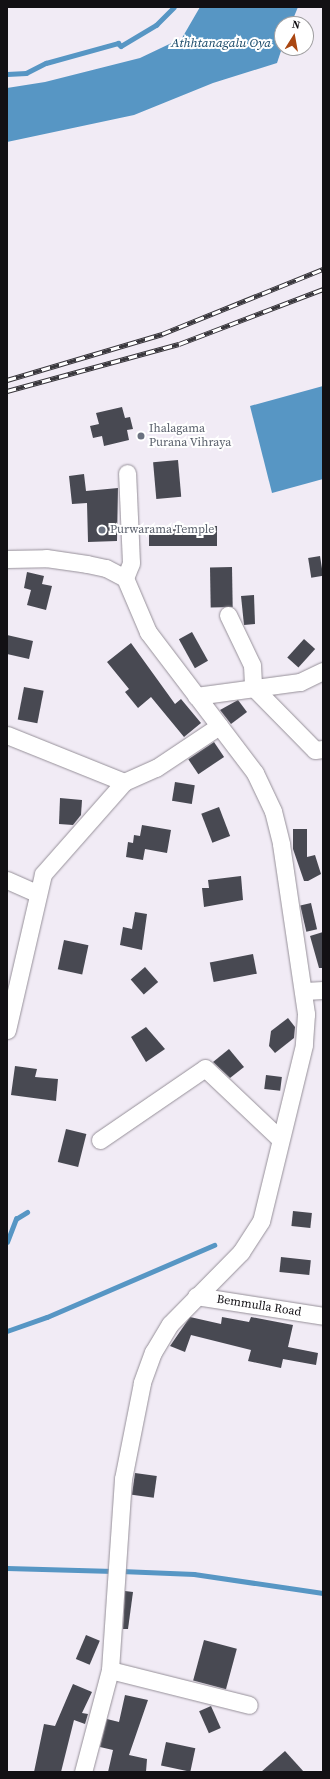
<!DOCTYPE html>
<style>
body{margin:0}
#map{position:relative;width:330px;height:1779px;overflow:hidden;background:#f1ebf5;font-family:"Source Serif 4",serif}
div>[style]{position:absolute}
.water>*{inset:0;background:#5796c4}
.stream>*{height:4.5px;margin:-2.25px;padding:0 2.25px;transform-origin:2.25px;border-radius:2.25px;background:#5796c4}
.building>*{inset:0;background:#484952;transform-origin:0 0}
.roads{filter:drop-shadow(0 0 1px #969099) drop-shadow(0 0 1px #969099)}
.minor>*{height:17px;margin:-8.5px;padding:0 8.5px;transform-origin:8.5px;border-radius:8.5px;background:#fff}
.rail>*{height:4.5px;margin-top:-2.25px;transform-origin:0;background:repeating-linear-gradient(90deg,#fff 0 9px,#39373c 0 18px);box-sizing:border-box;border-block:1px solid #39373c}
.dots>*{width:11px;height:11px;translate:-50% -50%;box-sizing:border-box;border:2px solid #fff;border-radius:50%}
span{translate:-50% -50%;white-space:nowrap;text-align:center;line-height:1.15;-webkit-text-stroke:4px #fff;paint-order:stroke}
.worship-label{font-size:12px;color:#5b616d}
.left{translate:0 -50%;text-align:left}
.street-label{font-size:12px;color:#121014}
.water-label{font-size:13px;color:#144565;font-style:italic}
.frame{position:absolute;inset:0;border:8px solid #121014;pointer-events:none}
.north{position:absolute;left:274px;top:16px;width:40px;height:40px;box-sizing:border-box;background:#fff;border:1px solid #a09fa1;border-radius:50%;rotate:11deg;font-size:11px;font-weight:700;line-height:16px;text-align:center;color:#121014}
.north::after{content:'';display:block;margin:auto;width:14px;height:18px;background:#aa4611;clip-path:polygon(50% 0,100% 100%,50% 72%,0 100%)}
</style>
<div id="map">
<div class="water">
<i style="clip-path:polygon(200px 7px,298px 7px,291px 24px,282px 24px,282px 48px,277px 63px,213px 83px,134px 115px,7px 142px,7px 88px,45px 82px,140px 58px,182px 38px)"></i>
<i style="clip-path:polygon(323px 386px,323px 479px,272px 493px,250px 406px)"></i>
</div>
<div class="stream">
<i style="left:7px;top:74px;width:19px;rotate:-3deg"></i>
<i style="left:26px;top:73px;width:22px;rotate:-27deg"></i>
<i style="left:46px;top:63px;width:75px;rotate:-15.5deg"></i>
<i style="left:118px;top:43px;width:4px;rotate:45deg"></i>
<i style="left:121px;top:46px;width:41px;rotate:-31deg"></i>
<i style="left:156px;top:25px;width:25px;rotate:-45deg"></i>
<i style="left:7px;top:1242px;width:25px;rotate:-69deg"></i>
<i style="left:16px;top:1219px;width:13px;rotate:-32deg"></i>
<i style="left:7px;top:1331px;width:42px;rotate:-19.3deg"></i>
<i style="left:47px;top:1317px;width:182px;rotate:-23.3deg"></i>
<i style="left:7px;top:1568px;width:106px;rotate:1.6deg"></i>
<i style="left:121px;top:1571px;width:73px;rotate:2.4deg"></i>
<i style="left:194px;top:1574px;width:130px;rotate:8.4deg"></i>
</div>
<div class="building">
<i style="clip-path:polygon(122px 407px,125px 418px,130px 417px,133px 429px,127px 430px,129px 440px,104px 446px,102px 436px,93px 438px,90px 426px,99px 424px,96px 413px)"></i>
<i style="left:178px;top:460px;width:37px;height:25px;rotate:85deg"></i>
<i style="clip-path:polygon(84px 474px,86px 491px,118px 488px,117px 541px,88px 542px,87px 503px,72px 504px,69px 476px)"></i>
<i style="left:217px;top:526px;width:20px;height:68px;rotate:90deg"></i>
<i style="left:320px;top:556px;width:20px;height:12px;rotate:81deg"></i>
<i style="left:232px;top:567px;width:40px;height:22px;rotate:89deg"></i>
<i style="clip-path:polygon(27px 572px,44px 576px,42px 584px,52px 586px,46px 610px,27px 605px,31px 590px,24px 588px)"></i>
<i style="clip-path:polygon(254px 595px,255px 624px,244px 625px,241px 596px)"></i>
<i style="left:192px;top:632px;width:33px;height:15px;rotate:61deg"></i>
<i style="clip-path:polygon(7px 635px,33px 641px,29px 659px,7px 654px)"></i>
<i style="left:304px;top:639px;width:15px;height:25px;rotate:42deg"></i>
<i style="clip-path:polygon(131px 643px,175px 704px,181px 699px,201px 723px,184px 737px,151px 697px,138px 708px,125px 692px,129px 689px,107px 662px)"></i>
<i style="left:24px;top:687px;width:20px;height:33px;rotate:11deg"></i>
<i style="clip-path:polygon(238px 700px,247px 712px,231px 724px,220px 710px)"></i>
<i style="left:214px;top:742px;width:18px;height:31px;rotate:56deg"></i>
<i style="left:175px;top:782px;width:20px;height:19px;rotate:9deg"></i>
<i style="clip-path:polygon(60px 798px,82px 800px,81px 815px,73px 825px,59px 824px)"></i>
<i style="left:219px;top:807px;width:31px;height:19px;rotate:69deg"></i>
<i style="clip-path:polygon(142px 825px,171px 830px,167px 853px,145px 849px,143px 860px,126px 857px,128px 842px,133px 843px,134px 835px,140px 836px)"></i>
<i style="clip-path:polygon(293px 829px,307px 829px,307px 857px,315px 855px,321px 874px,308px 881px,304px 881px,293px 849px)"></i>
<i style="clip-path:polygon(241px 876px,243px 900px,204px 907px,202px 888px,209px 888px,208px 880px)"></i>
<i style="left:311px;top:903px;width:27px;height:11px;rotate:77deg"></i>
<i style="clip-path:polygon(135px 912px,147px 914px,142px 950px,120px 945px,123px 927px,132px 929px)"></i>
<i style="clip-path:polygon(323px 932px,323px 968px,319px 968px,310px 936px)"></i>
<i style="left:64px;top:940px;width:25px;height:30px;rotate:12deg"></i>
<i style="left:253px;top:954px;width:20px;height:44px;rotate:79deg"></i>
<i style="left:145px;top:967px;width:20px;height:19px;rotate:49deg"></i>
<i style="clip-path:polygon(288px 1018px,295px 1027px,294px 1038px,275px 1053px,269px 1046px,271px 1031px)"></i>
<i style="clip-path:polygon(146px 1027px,165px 1049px,146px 1062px,131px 1037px)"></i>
<i style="clip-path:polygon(229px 1049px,244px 1067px,230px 1078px,213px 1062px)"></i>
<i style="clip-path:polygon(15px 1066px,37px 1069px,35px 1077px,58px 1079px,56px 1101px,11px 1095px)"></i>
<i style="left:266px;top:1075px;width:16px;height:14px;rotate:7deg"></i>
<i style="left:66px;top:1129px;width:21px;height:34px;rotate:14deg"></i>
<i style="left:293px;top:1211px;width:19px;height:15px;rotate:6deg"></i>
<i style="left:281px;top:1257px;width:30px;height:15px;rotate:6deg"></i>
<i style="clip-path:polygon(190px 1317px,221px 1324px,222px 1317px,249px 1322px,251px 1317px,293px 1325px,288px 1347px,318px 1353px,316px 1365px,283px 1359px,281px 1368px,248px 1361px,251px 1350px,191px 1335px,185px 1352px,170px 1346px)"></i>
<i style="left:135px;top:1473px;width:22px;height:22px;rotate:8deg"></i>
<i style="clip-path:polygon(125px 1591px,133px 1592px,128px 1629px,123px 1629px)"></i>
<i style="left:86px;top:1635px;width:15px;height:26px;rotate:23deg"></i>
<i style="left:204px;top:1640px;width:34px;height:42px;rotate:15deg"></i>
<i style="clip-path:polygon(73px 1684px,92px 1692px,82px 1713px,88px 1714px,85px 1724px,74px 1720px,61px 1772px,34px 1772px,44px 1724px,55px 1726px)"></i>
<i style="clip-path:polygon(125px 1695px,148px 1700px,129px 1755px,147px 1759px,146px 1772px,108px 1772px,113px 1750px,100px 1747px,107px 1719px,119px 1722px)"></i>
<i style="left:211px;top:1706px;width:24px;height:13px;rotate:66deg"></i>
<i style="left:166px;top:1742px;width:30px;height:24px;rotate:12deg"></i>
<i style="clip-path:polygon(285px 1751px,304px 1772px,261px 1772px)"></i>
</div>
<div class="roads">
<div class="minor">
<i style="left:7px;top:559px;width:39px;rotate:-1deg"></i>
<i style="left:46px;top:558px;width:41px;rotate:8.3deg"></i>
<i style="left:87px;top:564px;width:19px;rotate:12deg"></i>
<i style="left:106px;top:568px;width:21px;rotate:28deg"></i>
<i style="left:125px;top:578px;width:59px;rotate:66.9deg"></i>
<i style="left:148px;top:632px;width:177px;rotate:52.8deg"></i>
<i style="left:255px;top:773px;width:42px;rotate:64.7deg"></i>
<i style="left:273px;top:811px;width:34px;rotate:76deg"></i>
<i style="left:281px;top:844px;width:172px;rotate:81.6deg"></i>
<i style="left:306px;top:1014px;width:31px;rotate:94deg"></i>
<i style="left:304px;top:1045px;width:181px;rotate:103.7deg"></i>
<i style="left:261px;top:1221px;width:37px;rotate:123deg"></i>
<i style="left:241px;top:1252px;width:101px;rotate:134.6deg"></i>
<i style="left:170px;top:1324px;width:33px;rotate:121deg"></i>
<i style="left:153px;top:1352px;width:33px;rotate:110deg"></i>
<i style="left:142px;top:1383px;width:98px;rotate:101.2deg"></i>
<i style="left:123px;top:1479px;width:191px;rotate:93.9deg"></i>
<i style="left:110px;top:1670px;width:106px;rotate:104.8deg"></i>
<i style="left:125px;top:578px;width:16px;rotate:-68deg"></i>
<i style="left:131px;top:563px;width:90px;rotate:-92.5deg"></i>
<i style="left:228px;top:615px;width:55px;rotate:64.4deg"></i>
<i style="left:252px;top:665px;width:22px;rotate:87deg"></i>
<i style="left:253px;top:687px;width:88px;rotate:45.5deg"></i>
<i style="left:315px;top:750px;width:8px;rotate:-7deg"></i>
<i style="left:196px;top:696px;width:105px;rotate:-7.7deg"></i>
<i style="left:300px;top:682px;width:25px;rotate:-26deg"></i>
<i style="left:7px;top:735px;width:126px;rotate:21.9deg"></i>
<i style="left:124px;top:782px;width:35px;rotate:-24deg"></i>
<i style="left:156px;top:768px;width:76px;rotate:-33.7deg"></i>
<i style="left:7px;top:880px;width:34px;rotate:24deg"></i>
<i style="left:305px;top:991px;width:18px;rotate:-3deg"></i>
<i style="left:7px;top:1030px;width:160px;rotate:-77deg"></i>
<i style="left:43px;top:874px;width:123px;rotate:-48.6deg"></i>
<i style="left:100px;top:1140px;width:127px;rotate:-34.4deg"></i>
<i style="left:205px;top:1068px;width:103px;rotate:43.4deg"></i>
<i style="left:196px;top:1296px;width:129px;rotate:8.9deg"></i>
<i style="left:110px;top:1670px;width:143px;rotate:14.1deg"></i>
</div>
</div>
<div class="rail">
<i style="left:7px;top:380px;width:162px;rotate:-16.5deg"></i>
<i style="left:162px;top:334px;width:174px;rotate:-22deg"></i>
<i style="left:7px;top:391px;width:178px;rotate:-15.3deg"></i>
<i style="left:179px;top:344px;width:154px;rotate:-20.9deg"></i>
</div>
<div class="dots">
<i style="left:141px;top:436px;background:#6b7280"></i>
<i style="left:102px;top:530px;background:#6b7280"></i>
</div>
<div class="worship-label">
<span class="left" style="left:149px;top:436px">Ihalagama<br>Purana Vihraya</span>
<span class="left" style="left:110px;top:530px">Purwarama Temple</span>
</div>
<div class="street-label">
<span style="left:259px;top:1306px;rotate:9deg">Bemmulla Road</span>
</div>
<div class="water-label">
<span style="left:221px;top:43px">Athhtanagalu Oya</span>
</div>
<div class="frame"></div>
<div class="north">N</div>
</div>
